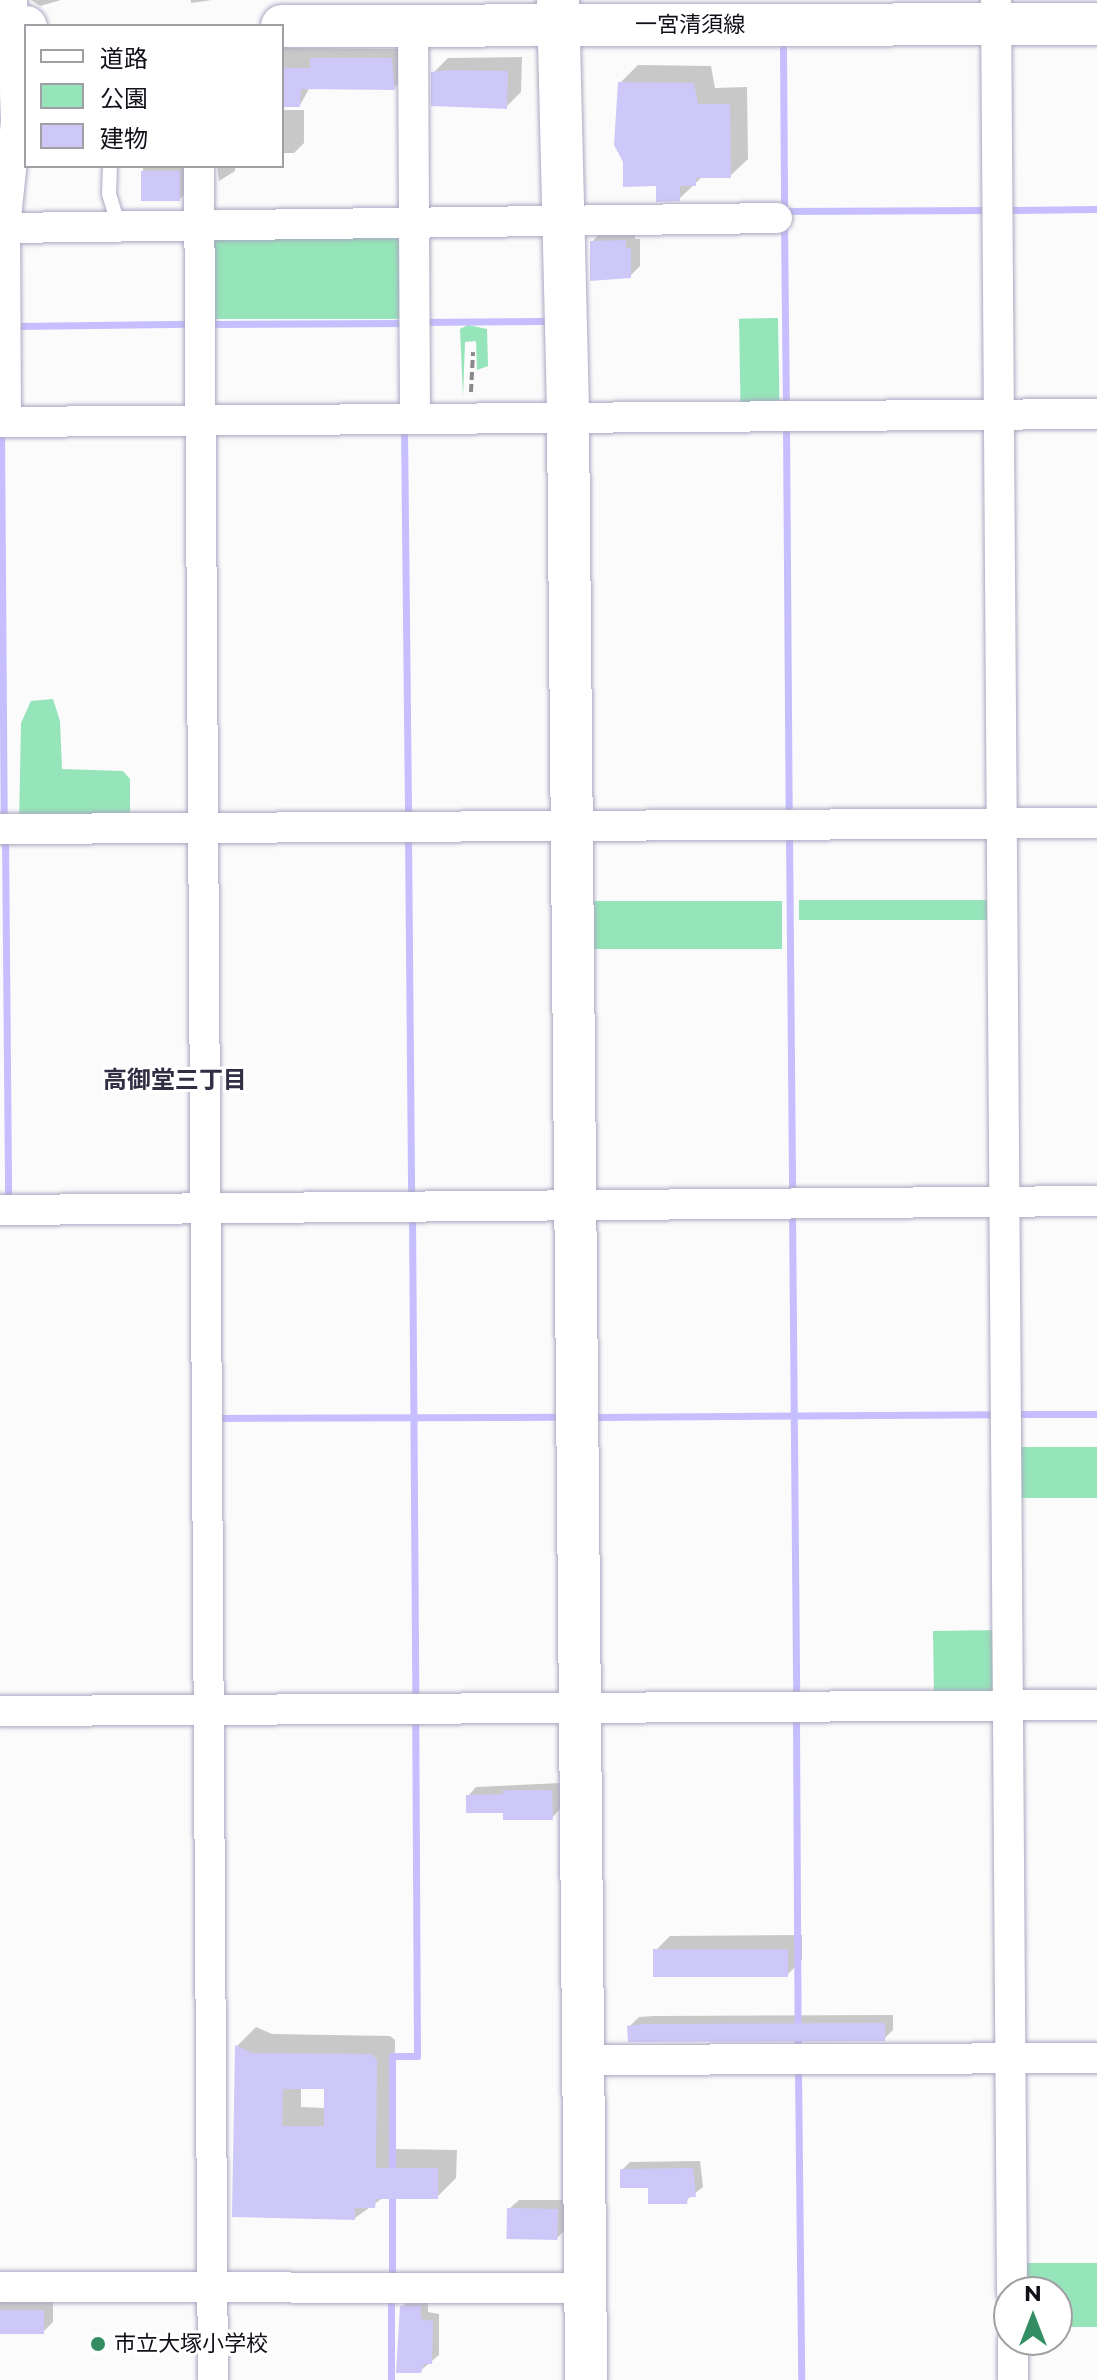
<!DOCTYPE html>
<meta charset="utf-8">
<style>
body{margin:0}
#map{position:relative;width:1097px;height:2380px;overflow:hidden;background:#fbfbfb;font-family:Montserrat,"Noto Sans JP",sans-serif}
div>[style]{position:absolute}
.green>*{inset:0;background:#96e4b9;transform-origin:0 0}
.shadow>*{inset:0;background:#0003}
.stream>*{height:7px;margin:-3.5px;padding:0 3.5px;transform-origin:3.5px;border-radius:3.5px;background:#c6befe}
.building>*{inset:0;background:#cec8f8;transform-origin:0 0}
.path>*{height:4px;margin-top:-2px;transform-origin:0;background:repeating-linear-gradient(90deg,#89888d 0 8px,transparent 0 12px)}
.roads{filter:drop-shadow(0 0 2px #aaa7c2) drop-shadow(0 0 2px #aaa7c2)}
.lane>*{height:14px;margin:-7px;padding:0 7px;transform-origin:7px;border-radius:7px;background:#fff}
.street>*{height:30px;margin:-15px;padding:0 15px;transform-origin:15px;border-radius:15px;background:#fff}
.secondary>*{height:42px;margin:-21px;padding:0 21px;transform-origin:21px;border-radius:21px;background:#fff}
.dots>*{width:22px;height:22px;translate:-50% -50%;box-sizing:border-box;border:4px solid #fff;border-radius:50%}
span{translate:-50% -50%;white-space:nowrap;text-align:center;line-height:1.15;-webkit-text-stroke:6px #fff;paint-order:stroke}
.street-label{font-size:22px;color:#111019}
.poi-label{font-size:22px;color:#111019}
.left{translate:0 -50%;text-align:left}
.neighbourhood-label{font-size:24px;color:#312e44;font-weight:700}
.legend{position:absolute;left:24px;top:24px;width:260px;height:144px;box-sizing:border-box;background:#fff;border:2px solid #a09fa3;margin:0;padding:10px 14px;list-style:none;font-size:24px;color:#111019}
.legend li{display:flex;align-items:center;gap:16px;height:40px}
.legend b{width:40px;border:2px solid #a09fa3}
.north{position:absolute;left:993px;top:2276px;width:80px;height:80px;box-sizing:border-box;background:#fff;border:2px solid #a09fa3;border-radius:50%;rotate:0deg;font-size:22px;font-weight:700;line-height:32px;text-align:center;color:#111019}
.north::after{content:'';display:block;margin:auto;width:28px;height:36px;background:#338d63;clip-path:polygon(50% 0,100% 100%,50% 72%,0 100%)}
</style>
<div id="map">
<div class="green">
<i style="left:400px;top:231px;width:88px;height:186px;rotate:90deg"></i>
<i style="left:778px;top:318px;width:91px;height:39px;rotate:89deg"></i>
<i style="clip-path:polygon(468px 325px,487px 329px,488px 366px,477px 370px,476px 341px,465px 342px,463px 397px,460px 329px)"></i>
<i style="clip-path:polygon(53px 699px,60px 721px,62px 769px,123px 771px,130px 779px,130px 824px,19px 825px,21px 723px,31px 701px)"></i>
<i style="left:996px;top:900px;width:20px;height:197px;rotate:90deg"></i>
<i style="left:594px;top:901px;width:188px;height:48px"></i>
<i style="left:1097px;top:1447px;width:51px;height:84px;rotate:90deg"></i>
<i style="clip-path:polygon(1001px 1630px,992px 1698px,934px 1698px,933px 1631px)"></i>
<i style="clip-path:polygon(1017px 2263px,1097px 2263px,1097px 2327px,1057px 2327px,1057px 2292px,1018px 2292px)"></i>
</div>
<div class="shadow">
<i style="clip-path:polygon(31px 0,61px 0,40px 6px)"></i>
<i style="clip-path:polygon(191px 0,212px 0,191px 3px)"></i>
<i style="clip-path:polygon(282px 41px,288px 48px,402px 49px,404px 78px,394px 88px,310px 87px,300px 105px,282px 105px)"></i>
<i style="clip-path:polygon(522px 57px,521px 92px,506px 107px,433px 73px,448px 58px)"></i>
<i style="clip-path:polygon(638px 65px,711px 66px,715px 88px,747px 87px,748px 159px,730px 176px,703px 176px,679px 199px,658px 184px,620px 83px)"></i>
<i style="clip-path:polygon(282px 110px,304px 110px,304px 143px,294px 153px,282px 153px)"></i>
<i style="clip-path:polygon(143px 166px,190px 166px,190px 189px,180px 199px,144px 200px)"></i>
<i style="clip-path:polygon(217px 166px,235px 166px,235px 171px,219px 181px)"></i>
<i style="clip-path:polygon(601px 232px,635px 232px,635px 239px,640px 239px,640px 266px,630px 276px,592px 242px)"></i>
<i style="clip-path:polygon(560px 1783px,560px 1809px,552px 1818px,505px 1811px,468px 1796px,476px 1787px)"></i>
<i style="clip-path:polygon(802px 1935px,802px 1960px,787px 1975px,655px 1951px,670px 1936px)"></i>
<i style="clip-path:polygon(893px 2015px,893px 2030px,884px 2039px,629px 2027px,639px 2017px,653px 2016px)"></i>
<i style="clip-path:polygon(evenodd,256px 2027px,272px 2034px,390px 2036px,395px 2040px,394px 2149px,457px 2150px,456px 2178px,437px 2197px,384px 2197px,355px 2218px,234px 2215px,237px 2046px,256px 2027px,301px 2087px,326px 2087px,326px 2108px,301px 2107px,301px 2087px)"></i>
<i style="clip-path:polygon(700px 2161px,703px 2187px,684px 2202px,622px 2170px,630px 2162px)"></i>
<i style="clip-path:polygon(519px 2200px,567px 2200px,567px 2228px,557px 2238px,509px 2209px)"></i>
<i style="clip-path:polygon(410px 2299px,428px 2299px,428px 2312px,439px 2314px,439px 2355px,420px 2371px,402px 2307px)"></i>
<i style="clip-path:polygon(0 2301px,53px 2301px,53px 2322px,43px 2332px,0 2332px)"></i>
</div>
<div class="stream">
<i style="left:783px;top:49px;width:162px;rotate:89.6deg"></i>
<i style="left:1004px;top:210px;width:93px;rotate:-0.6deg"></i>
<i style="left:784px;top:211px;width:205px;rotate:-0.3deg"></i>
<i style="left:784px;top:223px;width:185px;rotate:89.4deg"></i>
<i style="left:420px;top:322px;width:122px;rotate:-0.5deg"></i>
<i style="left:209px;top:324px;width:195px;rotate:-0.3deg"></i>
<i style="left:17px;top:326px;width:174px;rotate:-0.7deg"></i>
<i style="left:786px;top:425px;width:392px;rotate:89.6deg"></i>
<i style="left:404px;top:427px;width:393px;rotate:89.4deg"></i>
<i style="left:1px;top:430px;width:390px;rotate:89.6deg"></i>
<i style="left:789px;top:833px;width:362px;rotate:89.5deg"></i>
<i style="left:408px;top:834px;width:365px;rotate:89.5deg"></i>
<i style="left:5px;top:836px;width:365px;rotate:89.5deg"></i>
<i style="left:792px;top:1211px;width:487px;rotate:89.5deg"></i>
<i style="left:412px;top:1214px;width:486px;rotate:89.6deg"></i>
<i style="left:1013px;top:1414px;width:84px"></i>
<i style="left:598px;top:1417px;width:401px;rotate:-0.4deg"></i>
<i style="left:216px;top:1418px;width:338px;rotate:-0.2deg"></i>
<i style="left:796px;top:1719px;width:334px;rotate:89.7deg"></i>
<i style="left:798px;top:2069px;width:311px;rotate:89.4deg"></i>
<i style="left:392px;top:2175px;width:119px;rotate:-90deg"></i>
<i style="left:392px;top:2056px;width:25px"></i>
<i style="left:417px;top:2056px;width:335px;rotate:-90.3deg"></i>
<i style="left:392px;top:2279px;width:88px;rotate:-90deg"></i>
<i style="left:391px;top:2380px;width:83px;rotate:-90deg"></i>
</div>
<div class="building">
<i style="clip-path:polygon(310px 58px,392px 58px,395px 90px,301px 89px,300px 107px,282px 107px,282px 68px,310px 68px)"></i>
<i style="clip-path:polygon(450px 70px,508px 71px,507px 109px,431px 106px,431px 72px)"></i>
<i style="clip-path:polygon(618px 82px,694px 83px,698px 104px,730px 104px,731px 178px,696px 178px,696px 186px,680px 186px,680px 201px,656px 202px,656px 186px,623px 187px,623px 162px,614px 145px)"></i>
<i style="left:180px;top:171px;width:30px;height:39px;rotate:90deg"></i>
<i style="clip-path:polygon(626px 240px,626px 248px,631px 248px,631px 278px,590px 281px,590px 241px)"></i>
<i style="clip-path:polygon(503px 1790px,552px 1790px,553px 1820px,503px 1820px,503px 1813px,466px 1813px,466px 1795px,503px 1794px)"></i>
<i style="left:788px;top:1949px;width:28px;height:135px;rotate:90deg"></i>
<i style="clip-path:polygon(885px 2023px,885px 2041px,628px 2042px,627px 2026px,642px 2024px)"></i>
<i style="clip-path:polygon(evenodd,235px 2045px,252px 2053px,371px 2054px,377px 2059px,376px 2168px,438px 2168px,438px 2199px,376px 2199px,375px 2208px,355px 2208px,355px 2220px,232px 2217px,235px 2045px,283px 2089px,324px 2089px,324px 2126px,282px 2126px,283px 2089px)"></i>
<i style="clip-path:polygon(693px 2168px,696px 2197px,688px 2197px,687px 2204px,648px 2204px,648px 2188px,620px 2188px,620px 2169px)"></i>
<i style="left:507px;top:2208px;width:51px;height:31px;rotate:1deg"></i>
<i style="clip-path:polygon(400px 2306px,421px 2306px,421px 2319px,433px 2321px,432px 2364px,424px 2364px,421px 2373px,396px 2373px)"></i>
<i style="left:0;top:2310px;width:44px;height:24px"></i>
</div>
<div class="path">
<i style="left:471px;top:392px;width:40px;rotate:-87.1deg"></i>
</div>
<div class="roads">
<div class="lane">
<i style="left:110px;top:166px;width:28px;rotate:92deg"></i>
<i style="left:109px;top:194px;width:34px;rotate:73deg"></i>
</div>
<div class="street">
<i style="left:996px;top:0;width:2292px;rotate:89.6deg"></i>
<i style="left:413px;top:26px;width:393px;rotate:89.7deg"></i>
<i style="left:199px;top:166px;width:2214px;rotate:89.64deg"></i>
<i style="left:5px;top:228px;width:772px;rotate:-0.74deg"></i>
<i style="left:0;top:422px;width:1097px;rotate:-0.42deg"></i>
<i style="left:6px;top:422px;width:194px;rotate:-90.3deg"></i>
<i style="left:5px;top:228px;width:108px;rotate:-84.1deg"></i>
<i style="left:16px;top:121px;width:121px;rotate:-91.9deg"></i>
<i style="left:0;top:829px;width:1097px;rotate:-0.31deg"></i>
<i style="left:0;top:1210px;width:1097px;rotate:-0.47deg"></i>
<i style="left:0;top:1711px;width:1097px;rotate:-0.31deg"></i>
<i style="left:582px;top:2060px;width:515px;rotate:-0.22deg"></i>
<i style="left:0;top:2287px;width:585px;rotate:0.1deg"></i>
<i style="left:1013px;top:2340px;width:40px;rotate:90deg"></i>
</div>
<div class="secondary">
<i style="left:558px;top:0;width:418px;rotate:88.6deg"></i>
<i style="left:568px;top:418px;width:1962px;rotate:89.47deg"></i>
<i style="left:282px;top:26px;width:815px;rotate:-0.14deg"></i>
<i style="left:0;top:27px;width:26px"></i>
</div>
</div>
<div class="dots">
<i style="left:98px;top:2344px;background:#338d63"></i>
</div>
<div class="street-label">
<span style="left:690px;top:25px">一宮清須線</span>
</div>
<div class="poi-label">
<span class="left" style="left:114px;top:2344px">市立大塚小学校</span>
</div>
<div class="neighbourhood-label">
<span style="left:175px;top:1080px">高御堂三丁目</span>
</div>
<ul class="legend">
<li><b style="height:10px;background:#fff"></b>道路</li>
<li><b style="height:22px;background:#96e4b9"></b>公園</li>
<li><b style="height:22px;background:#cec8f8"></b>建物</li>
</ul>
<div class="north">N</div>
</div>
